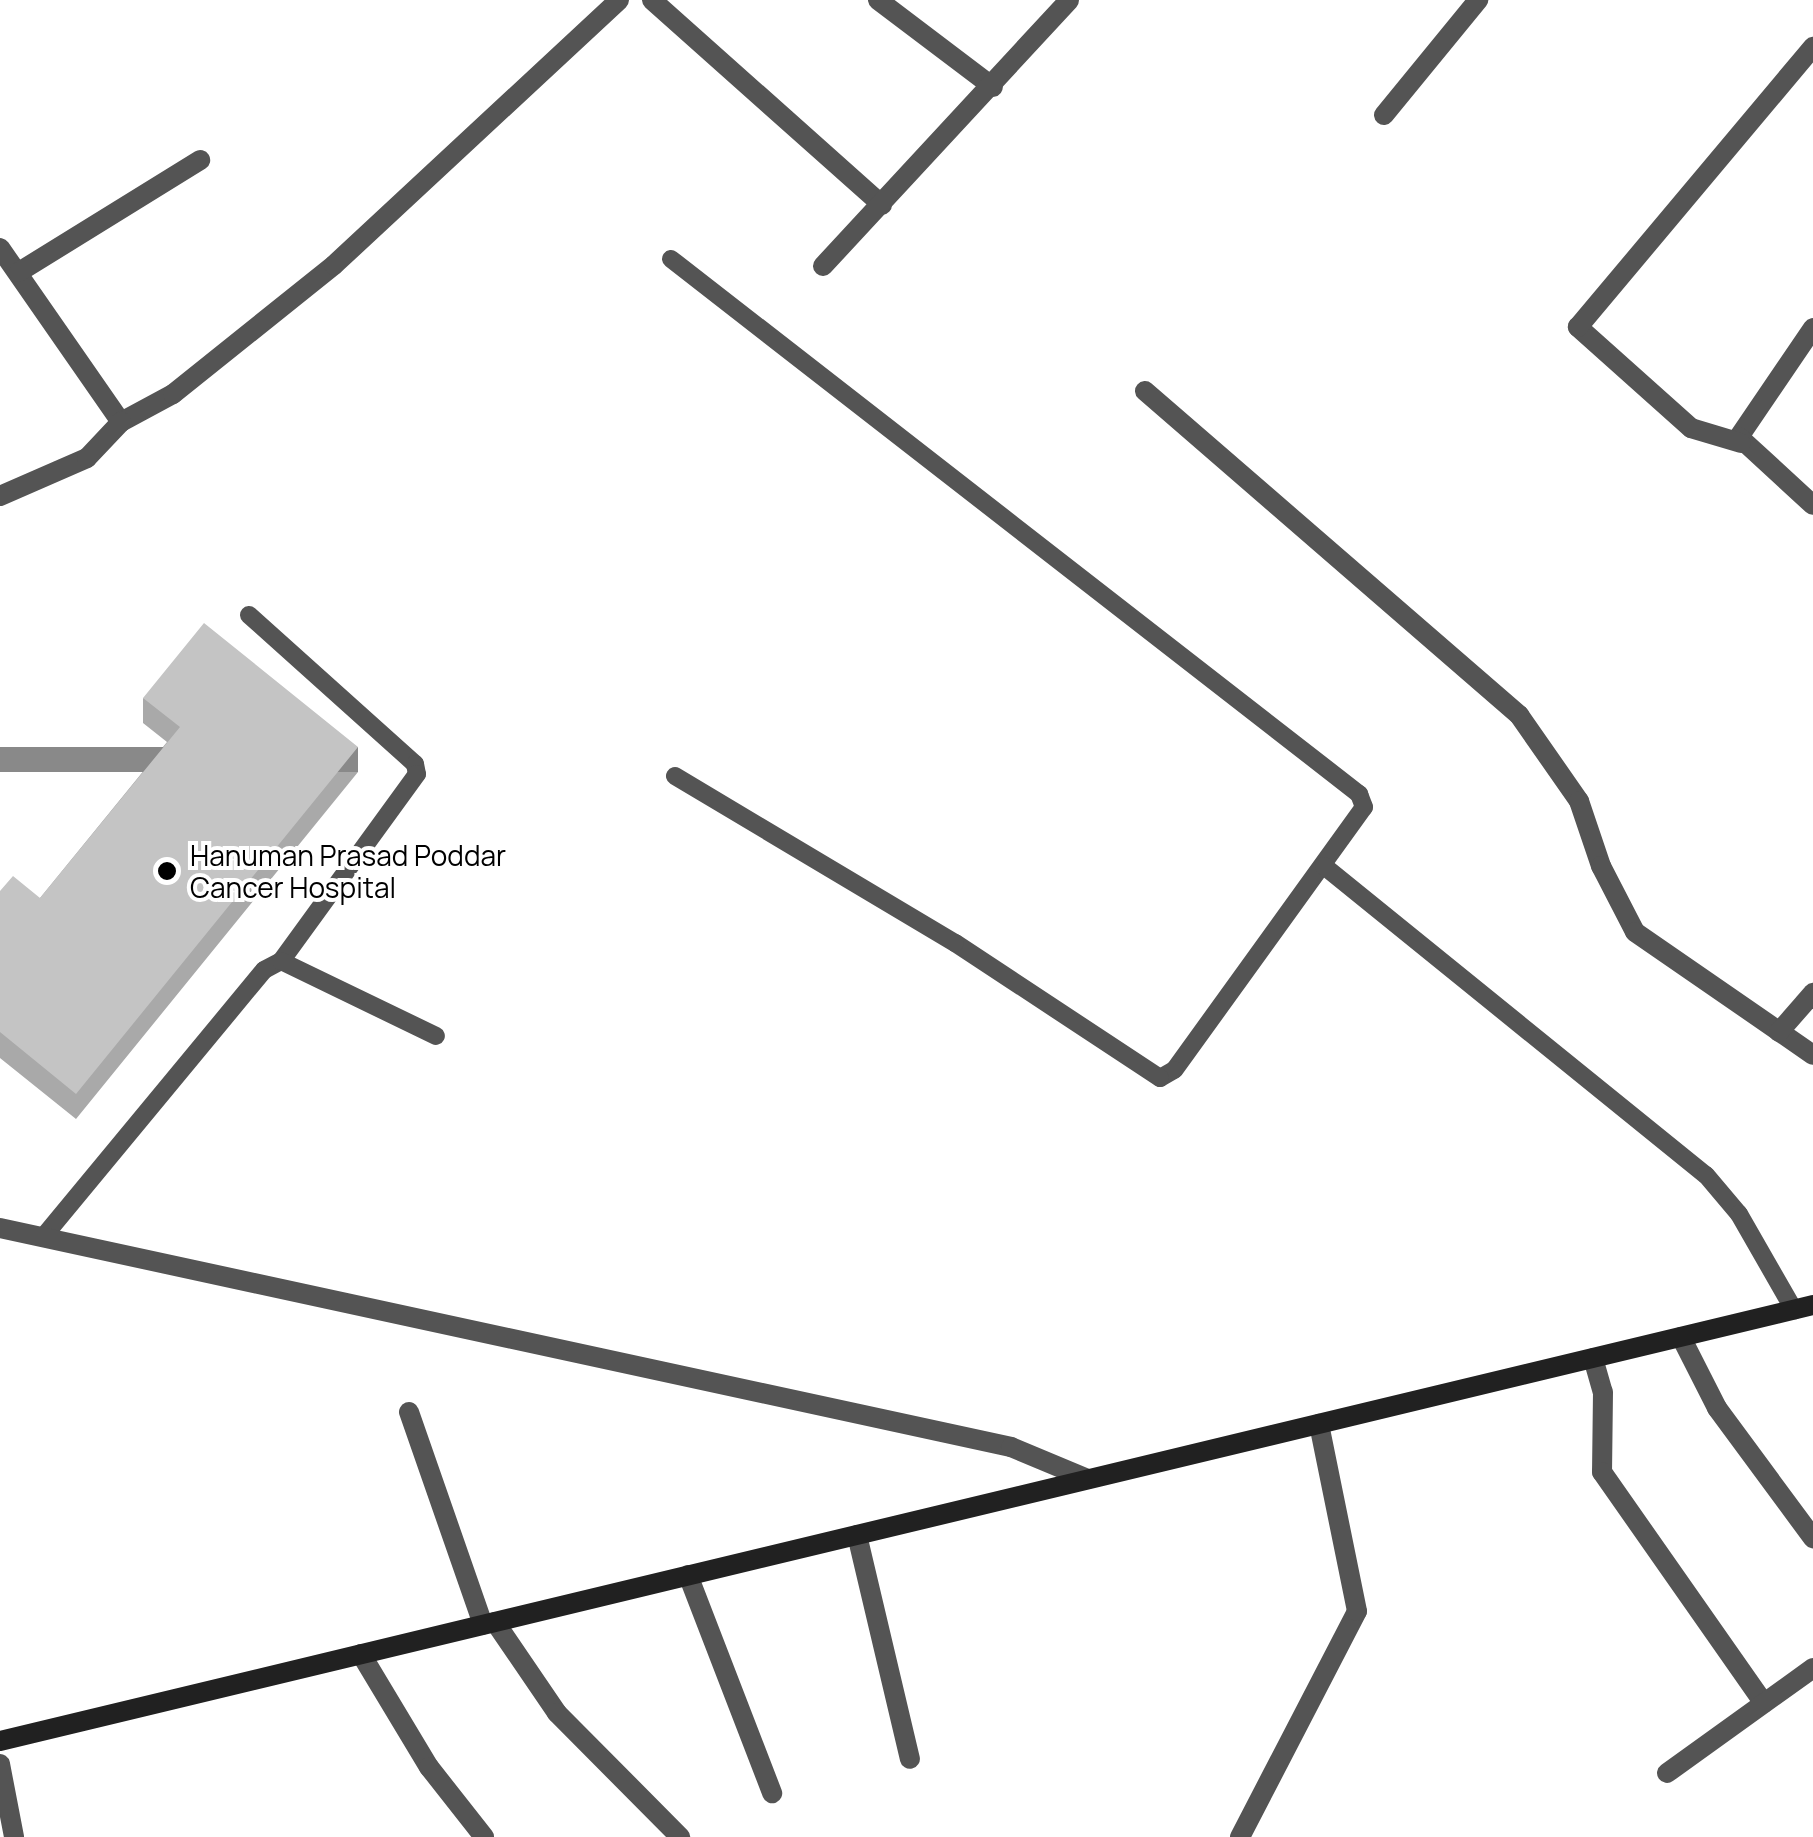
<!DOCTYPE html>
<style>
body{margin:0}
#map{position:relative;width:1813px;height:1837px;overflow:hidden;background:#fff;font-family:Manrope,sans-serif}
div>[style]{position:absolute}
.service>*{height:18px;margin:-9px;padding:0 9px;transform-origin:9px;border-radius:9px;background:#545454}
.minor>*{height:20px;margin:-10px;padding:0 10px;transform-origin:10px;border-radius:10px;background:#545454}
.secondary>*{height:20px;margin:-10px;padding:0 10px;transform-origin:10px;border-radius:10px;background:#212121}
.wall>*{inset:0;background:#a9a9a9}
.shaded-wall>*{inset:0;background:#898989;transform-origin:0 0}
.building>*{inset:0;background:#c4c4c4}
.dots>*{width:28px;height:28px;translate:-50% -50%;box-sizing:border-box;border:5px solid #fff;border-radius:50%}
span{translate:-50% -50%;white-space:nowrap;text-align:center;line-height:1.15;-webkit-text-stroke:8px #fff;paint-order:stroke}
.poi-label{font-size:28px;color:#000}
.left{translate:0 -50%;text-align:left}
</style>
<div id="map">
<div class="service">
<i style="left:671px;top:259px;width:872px;rotate:37.87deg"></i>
<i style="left:1359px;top:794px;width:14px;rotate:69deg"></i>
<i style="left:1364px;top:807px;width:324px;rotate:125.8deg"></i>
<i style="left:1174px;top:1070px;width:16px;rotate:150deg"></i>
<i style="left:1160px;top:1078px;width:245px;rotate:-146.6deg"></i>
<i style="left:955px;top:943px;width:326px;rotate:-149.2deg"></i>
<i style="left:249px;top:615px;width:223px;rotate:41.9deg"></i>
<i style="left:415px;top:764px;width:10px;rotate:79deg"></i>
<i style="left:417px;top:774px;width:231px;rotate:126deg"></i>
<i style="left:1324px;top:866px;width:491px;rotate:39deg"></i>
<i style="left:1706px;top:1175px;width:51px;rotate:49.8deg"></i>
<i style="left:1739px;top:1214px;width:111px;rotate:60.2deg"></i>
<i style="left:44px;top:1236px;width:345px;rotate:-50.4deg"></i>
<i style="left:264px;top:970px;width:19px;rotate:-28deg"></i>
<i style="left:281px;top:961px;width:172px;rotate:25.8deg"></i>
</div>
<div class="minor">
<i style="left:652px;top:0;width:308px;rotate:41.7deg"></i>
<i style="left:878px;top:0;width:144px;rotate:37.1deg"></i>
<i style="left:1384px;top:115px;width:149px;rotate:-50.7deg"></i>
<i style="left:0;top:248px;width:212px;rotate:55.2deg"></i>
<i style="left:121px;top:422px;width:59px;rotate:-28.3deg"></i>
<i style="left:173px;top:394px;width:206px;rotate:-38.7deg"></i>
<i style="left:334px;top:265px;width:389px;rotate:-42.9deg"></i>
<i style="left:823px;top:266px;width:362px;rotate:-47.2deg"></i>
<i style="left:19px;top:272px;width:213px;rotate:-31.7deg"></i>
<i style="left:1813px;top:328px;width:132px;rotate:124.2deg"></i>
<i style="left:1739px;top:437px;width:100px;rotate:42.6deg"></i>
<i style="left:1145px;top:391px;width:495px;rotate:40.9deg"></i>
<i style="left:1519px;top:715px;width:105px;rotate:55.1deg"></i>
<i style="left:1579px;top:801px;width:69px;rotate:71.3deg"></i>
<i style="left:1601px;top:866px;width:74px;rotate:62.7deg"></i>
<i style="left:1635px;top:932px;width:216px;rotate:34.6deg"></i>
<i style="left:1741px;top:443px;width:52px;rotate:-163.3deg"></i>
<i style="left:1691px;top:428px;width:152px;rotate:-138.2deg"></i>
<i style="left:1578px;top:327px;width:366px;rotate:-50deg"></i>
<i style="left:0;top:496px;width:95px;rotate:-23.6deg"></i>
<i style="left:87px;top:458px;width:50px;rotate:-46.6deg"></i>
<i style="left:1779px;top:1032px;width:52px;rotate:-48.9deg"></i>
<i style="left:0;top:1228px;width:1034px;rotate:12.22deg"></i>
<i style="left:1011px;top:1447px;width:83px;rotate:22.6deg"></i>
<i style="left:1681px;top:1337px;width:80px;rotate:63.1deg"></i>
<i style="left:1717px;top:1408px;width:162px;rotate:53.6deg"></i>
<i style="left:1593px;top:1358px;width:35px;rotate:74deg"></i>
<i style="left:1603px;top:1392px;width:80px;rotate:90.7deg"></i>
<i style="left:1602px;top:1472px;width:282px;rotate:55deg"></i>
<i style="left:409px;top:1412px;width:225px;rotate:70.8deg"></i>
<i style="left:857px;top:1535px;width:230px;rotate:76.7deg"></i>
<i style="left:688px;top:1575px;width:234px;rotate:68.9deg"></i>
<i style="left:495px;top:1622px;width:110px;rotate:55.7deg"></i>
<i style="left:557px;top:1713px;width:175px;rotate:45.2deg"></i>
<i style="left:361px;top:1654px;width:132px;rotate:59deg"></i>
<i style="left:429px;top:1767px;width:89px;rotate:51.8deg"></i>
<i style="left:0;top:1764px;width:74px;rotate:79.1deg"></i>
<i style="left:1667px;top:1773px;width:180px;rotate:-35.7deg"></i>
<i style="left:1240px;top:1837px;width:254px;rotate:-62.6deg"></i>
<i style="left:1357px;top:1611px;width:191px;rotate:-101.5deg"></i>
</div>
<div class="secondary">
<i style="left:0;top:1741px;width:1865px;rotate:-13.52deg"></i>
</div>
<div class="wall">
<i style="clip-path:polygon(143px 698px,358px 772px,76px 1119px,0 1058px,0 891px,40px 898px,167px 742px,143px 723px)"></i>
</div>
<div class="shaded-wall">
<i style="left:358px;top:747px;width:25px;height:447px;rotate:90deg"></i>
</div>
<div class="building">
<i style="clip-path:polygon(204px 623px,358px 747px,76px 1094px,0 1032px,0 891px,13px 876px,40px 898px,180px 727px,143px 698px)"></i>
</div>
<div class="dots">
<i style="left:167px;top:871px;background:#000"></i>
</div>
<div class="poi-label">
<span class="left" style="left:190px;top:871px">Hanuman Prasad Poddar<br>Cancer Hospital</span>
</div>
</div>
